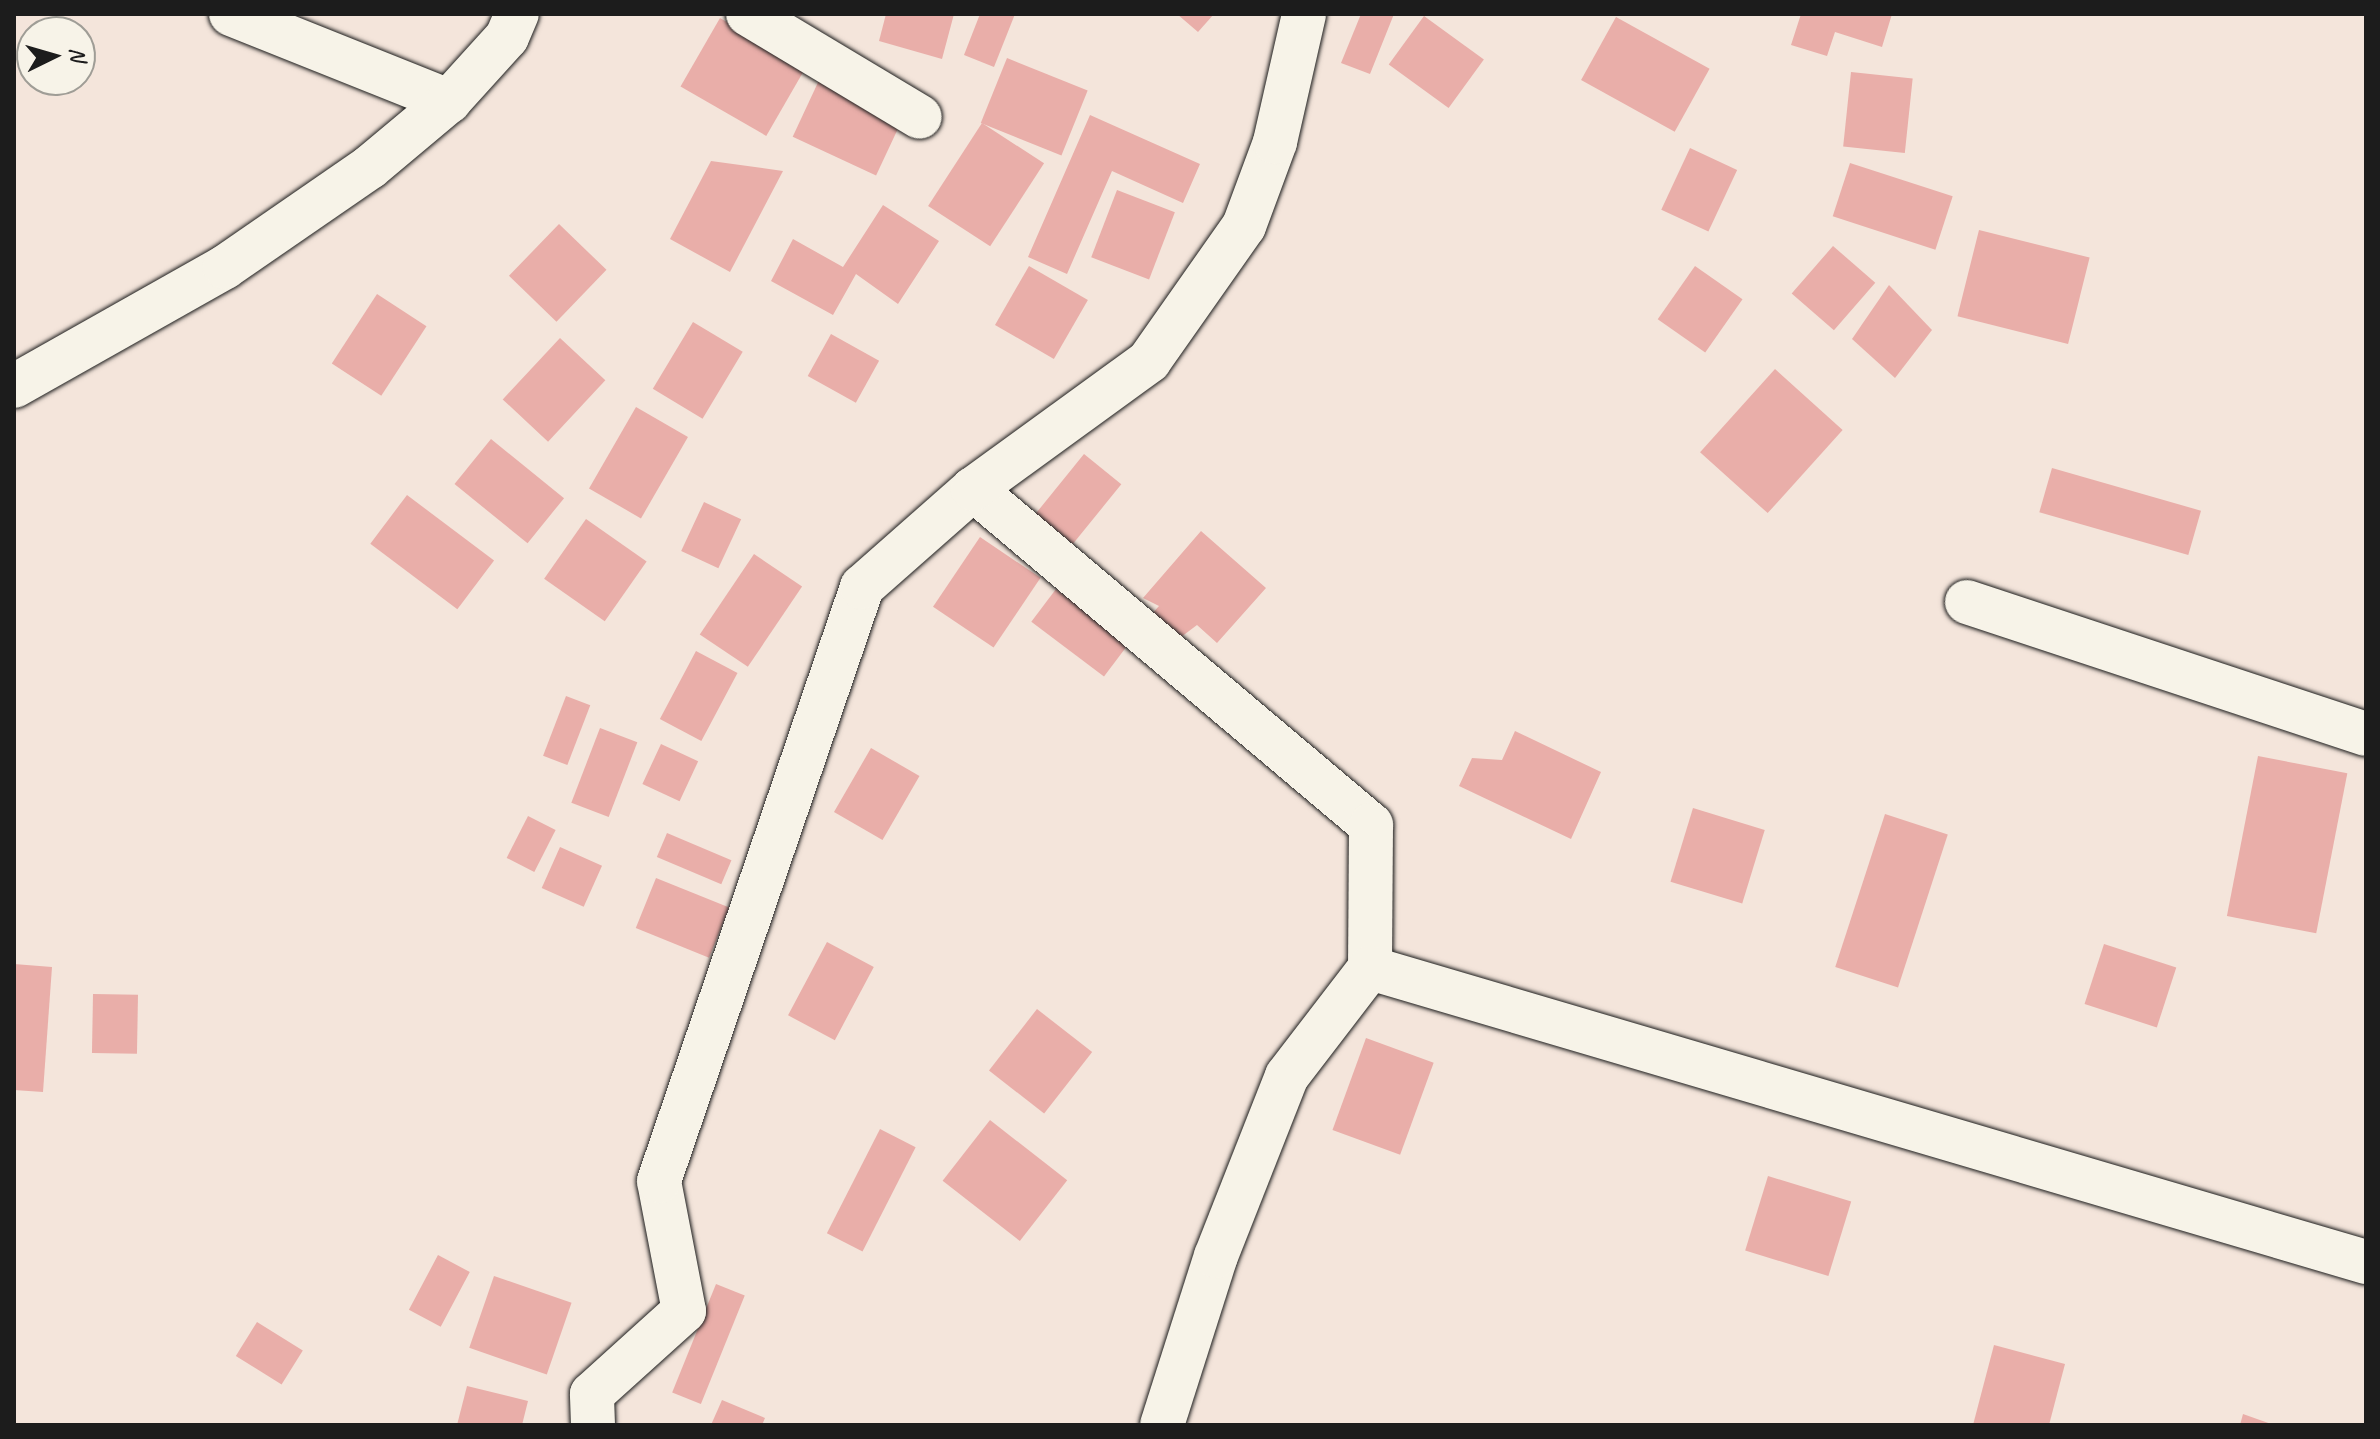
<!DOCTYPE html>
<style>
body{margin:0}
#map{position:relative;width:2380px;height:1439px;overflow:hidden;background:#f4e5db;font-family:Caveat,sans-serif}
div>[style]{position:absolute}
.building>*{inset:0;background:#e9aea9;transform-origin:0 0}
.roads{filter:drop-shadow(0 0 2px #1c1c1c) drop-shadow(0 0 2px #1c1c1c)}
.minor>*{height:44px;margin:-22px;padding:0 22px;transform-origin:22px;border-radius:22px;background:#f7f3e8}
span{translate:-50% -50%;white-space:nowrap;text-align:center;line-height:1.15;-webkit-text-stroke:6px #f7f3e8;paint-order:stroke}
.frame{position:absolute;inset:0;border:16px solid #1c1c1c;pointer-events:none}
.north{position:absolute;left:16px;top:16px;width:80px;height:80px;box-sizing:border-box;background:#f7f3e8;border:2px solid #9f9d96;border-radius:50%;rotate:85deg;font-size:22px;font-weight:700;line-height:32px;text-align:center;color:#1c1c1c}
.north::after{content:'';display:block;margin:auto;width:28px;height:36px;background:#1c1c1c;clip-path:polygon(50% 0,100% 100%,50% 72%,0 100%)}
</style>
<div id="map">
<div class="building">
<i style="clip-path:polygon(886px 14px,954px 14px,942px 59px,879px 41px)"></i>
<i style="clip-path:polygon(980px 14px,1015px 14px,994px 67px,964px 55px)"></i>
<i style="clip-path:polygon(1177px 14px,1214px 14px,1198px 32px)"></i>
<i style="clip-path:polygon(1361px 14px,1394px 14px,1370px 74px,1341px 63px)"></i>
<i style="clip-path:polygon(1801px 14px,1892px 14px,1882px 47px,1835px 32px,1827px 56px,1791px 45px)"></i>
<i style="left:1424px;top:16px;width:74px;height:60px;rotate:36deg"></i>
<i style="left:1616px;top:17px;width:107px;height:72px;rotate:29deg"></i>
<i style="left:720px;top:18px;width:99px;height:79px;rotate:30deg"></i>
<i style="left:1007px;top:58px;width:87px;height:70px;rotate:22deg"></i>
<i style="left:1851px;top:72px;width:62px;height:75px;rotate:6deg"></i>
<i style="left:821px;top:76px;width:92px;height:67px;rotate:25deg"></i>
<i style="clip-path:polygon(1090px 115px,1200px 164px,1183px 203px,1112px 171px,1067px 274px,1028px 257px)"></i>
<i style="left:982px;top:123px;width:74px;height:99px;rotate:33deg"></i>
<i style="left:1690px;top:148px;width:52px;height:68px;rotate:25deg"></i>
<i style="clip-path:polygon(711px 161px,783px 171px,730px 272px,670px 239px)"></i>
<i style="left:1850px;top:163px;width:108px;height:56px;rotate:18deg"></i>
<i style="left:1117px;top:190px;width:62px;height:72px;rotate:21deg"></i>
<i style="clip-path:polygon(883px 205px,939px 241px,898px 304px,856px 274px,833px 315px,771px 281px,793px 239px,843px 267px)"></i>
<i style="left:559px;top:224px;width:66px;height:72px;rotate:44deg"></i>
<i style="left:1979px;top:230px;width:114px;height:89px;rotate:14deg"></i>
<i style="left:1833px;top:246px;width:56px;height:63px;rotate:41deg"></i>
<i style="left:1029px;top:266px;width:68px;height:68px;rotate:30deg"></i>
<i style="left:1695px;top:266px;width:58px;height:65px;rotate:35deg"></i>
<i style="clip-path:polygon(1889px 285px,1932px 330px,1895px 378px,1852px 339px)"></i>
<i style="left:377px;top:294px;width:59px;height:83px;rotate:33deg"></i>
<i style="left:693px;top:322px;width:58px;height:78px;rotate:31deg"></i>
<i style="left:831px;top:334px;width:55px;height:48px;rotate:29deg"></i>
<i style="left:560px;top:338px;width:62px;height:84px;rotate:43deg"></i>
<i style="left:1775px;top:369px;width:91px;height:112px;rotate:42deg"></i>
<i style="left:636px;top:407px;width:60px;height:94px;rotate:30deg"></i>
<i style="left:491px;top:439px;width:94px;height:58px;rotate:39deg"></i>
<i style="left:1084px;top:454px;width:48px;height:77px;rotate:39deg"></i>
<i style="left:2052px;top:468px;width:155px;height:46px;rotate:16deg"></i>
<i style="left:407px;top:495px;width:109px;height:61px;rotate:37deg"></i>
<i style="left:704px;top:502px;width:41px;height:54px;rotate:25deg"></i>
<i style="left:586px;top:519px;width:74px;height:73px;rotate:35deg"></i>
<i style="clip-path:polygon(1201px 531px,1266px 588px,1217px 643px,1197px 625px,1177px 640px,1151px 615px,1159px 606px,1143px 598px)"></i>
<i style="left:980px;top:537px;width:73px;height:84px;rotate:34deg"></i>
<i style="left:754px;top:554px;width:58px;height:97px;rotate:34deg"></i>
<i style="left:1056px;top:589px;width:91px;height:41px;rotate:37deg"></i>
<i style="left:696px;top:651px;width:47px;height:77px;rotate:28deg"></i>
<i style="left:566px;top:696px;width:26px;height:64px;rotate:21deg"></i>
<i style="left:600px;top:728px;width:40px;height:80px;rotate:21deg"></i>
<i style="clip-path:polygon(1515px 731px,1601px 772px,1571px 839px,1459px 786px,1472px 758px,1502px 760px)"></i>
<i style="left:661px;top:744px;width:41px;height:44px;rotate:25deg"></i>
<i style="left:871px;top:748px;width:56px;height:74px;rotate:30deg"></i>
<i style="left:2258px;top:756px;width:91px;height:163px;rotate:11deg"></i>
<i style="left:1693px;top:808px;width:75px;height:77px;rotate:17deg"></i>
<i style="left:1885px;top:814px;width:66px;height:161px;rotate:18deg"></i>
<i style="left:528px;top:816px;width:31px;height:47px;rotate:27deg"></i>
<i style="left:667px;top:833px;width:70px;height:26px;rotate:23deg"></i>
<i style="left:560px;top:847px;width:46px;height:45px;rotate:24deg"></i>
<i style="left:656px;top:878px;width:79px;height:54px;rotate:22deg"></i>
<i style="left:827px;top:942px;width:53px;height:83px;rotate:28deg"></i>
<i style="left:2104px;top:944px;width:76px;height:63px;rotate:18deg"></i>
<i style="clip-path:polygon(14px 964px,52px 967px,43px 1092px,14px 1090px)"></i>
<i style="left:93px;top:994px;width:45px;height:59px;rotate:1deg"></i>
<i style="left:1037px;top:1009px;width:70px;height:78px;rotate:38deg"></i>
<i style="left:1366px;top:1038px;width:72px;height:98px;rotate:20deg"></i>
<i style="left:990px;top:1120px;width:98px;height:77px;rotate:38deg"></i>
<i style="left:880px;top:1129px;width:40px;height:117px;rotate:27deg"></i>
<i style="left:1768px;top:1176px;width:87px;height:78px;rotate:17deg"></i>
<i style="left:438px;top:1255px;width:36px;height:62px;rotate:28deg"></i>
<i style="left:494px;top:1276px;width:82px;height:76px;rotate:19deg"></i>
<i style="left:716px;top:1284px;width:31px;height:117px;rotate:22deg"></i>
<i style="left:257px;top:1322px;width:54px;height:40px;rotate:32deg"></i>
<i style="clip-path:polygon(1994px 1345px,2065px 1364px,2049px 1425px,1973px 1425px)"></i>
<i style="clip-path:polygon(467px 1386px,528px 1401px,522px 1425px,457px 1425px)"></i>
<i style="clip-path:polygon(722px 1400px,765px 1418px,762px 1425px,711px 1425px)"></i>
<i style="clip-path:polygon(2243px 1414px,2274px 1425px,2240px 1425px)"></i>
</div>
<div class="roads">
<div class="minor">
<i style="left:231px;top:14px;width:235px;rotate:21.8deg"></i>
<i style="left:748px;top:14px;width:200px;rotate:30.9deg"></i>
<i style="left:14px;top:386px;width:242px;rotate:-29.4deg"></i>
<i style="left:225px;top:267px;width:176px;rotate:-34.6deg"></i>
<i style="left:370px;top:167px;width:103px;rotate:-39.9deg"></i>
<i style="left:449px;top:101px;width:86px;rotate:-47.8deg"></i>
<i style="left:507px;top:37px;width:25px;rotate:-67deg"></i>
<i style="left:973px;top:489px;width:521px;rotate:40.17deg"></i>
<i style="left:1371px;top:825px;width:143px;rotate:90.4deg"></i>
<i style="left:1967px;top:602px;width:420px;rotate:18.3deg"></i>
<i style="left:593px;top:1425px;width:31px;rotate:-92deg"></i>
<i style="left:592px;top:1394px;width:124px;rotate:-42.1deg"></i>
<i style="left:684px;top:1311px;width:132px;rotate:-100.9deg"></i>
<i style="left:659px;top:1181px;width:628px;rotate:-71.13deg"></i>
<i style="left:862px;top:587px;width:148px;rotate:-41.4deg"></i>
<i style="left:973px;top:489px;width:218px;rotate:-36deg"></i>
<i style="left:1149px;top:361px;width:165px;rotate:-54.9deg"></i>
<i style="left:1244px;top:226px;width:90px;rotate:-69.7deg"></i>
<i style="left:1275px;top:142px;width:131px;rotate:-77.2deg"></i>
<i style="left:1162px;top:1425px;width:177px;rotate:-72.3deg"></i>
<i style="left:1216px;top:1256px;width:193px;rotate:-68.5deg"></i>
<i style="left:1287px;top:1076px;width:136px;rotate:-52.5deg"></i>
<i style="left:1370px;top:968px;width:1038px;rotate:16.45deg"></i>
</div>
</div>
<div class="frame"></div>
<div class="north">N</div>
</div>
